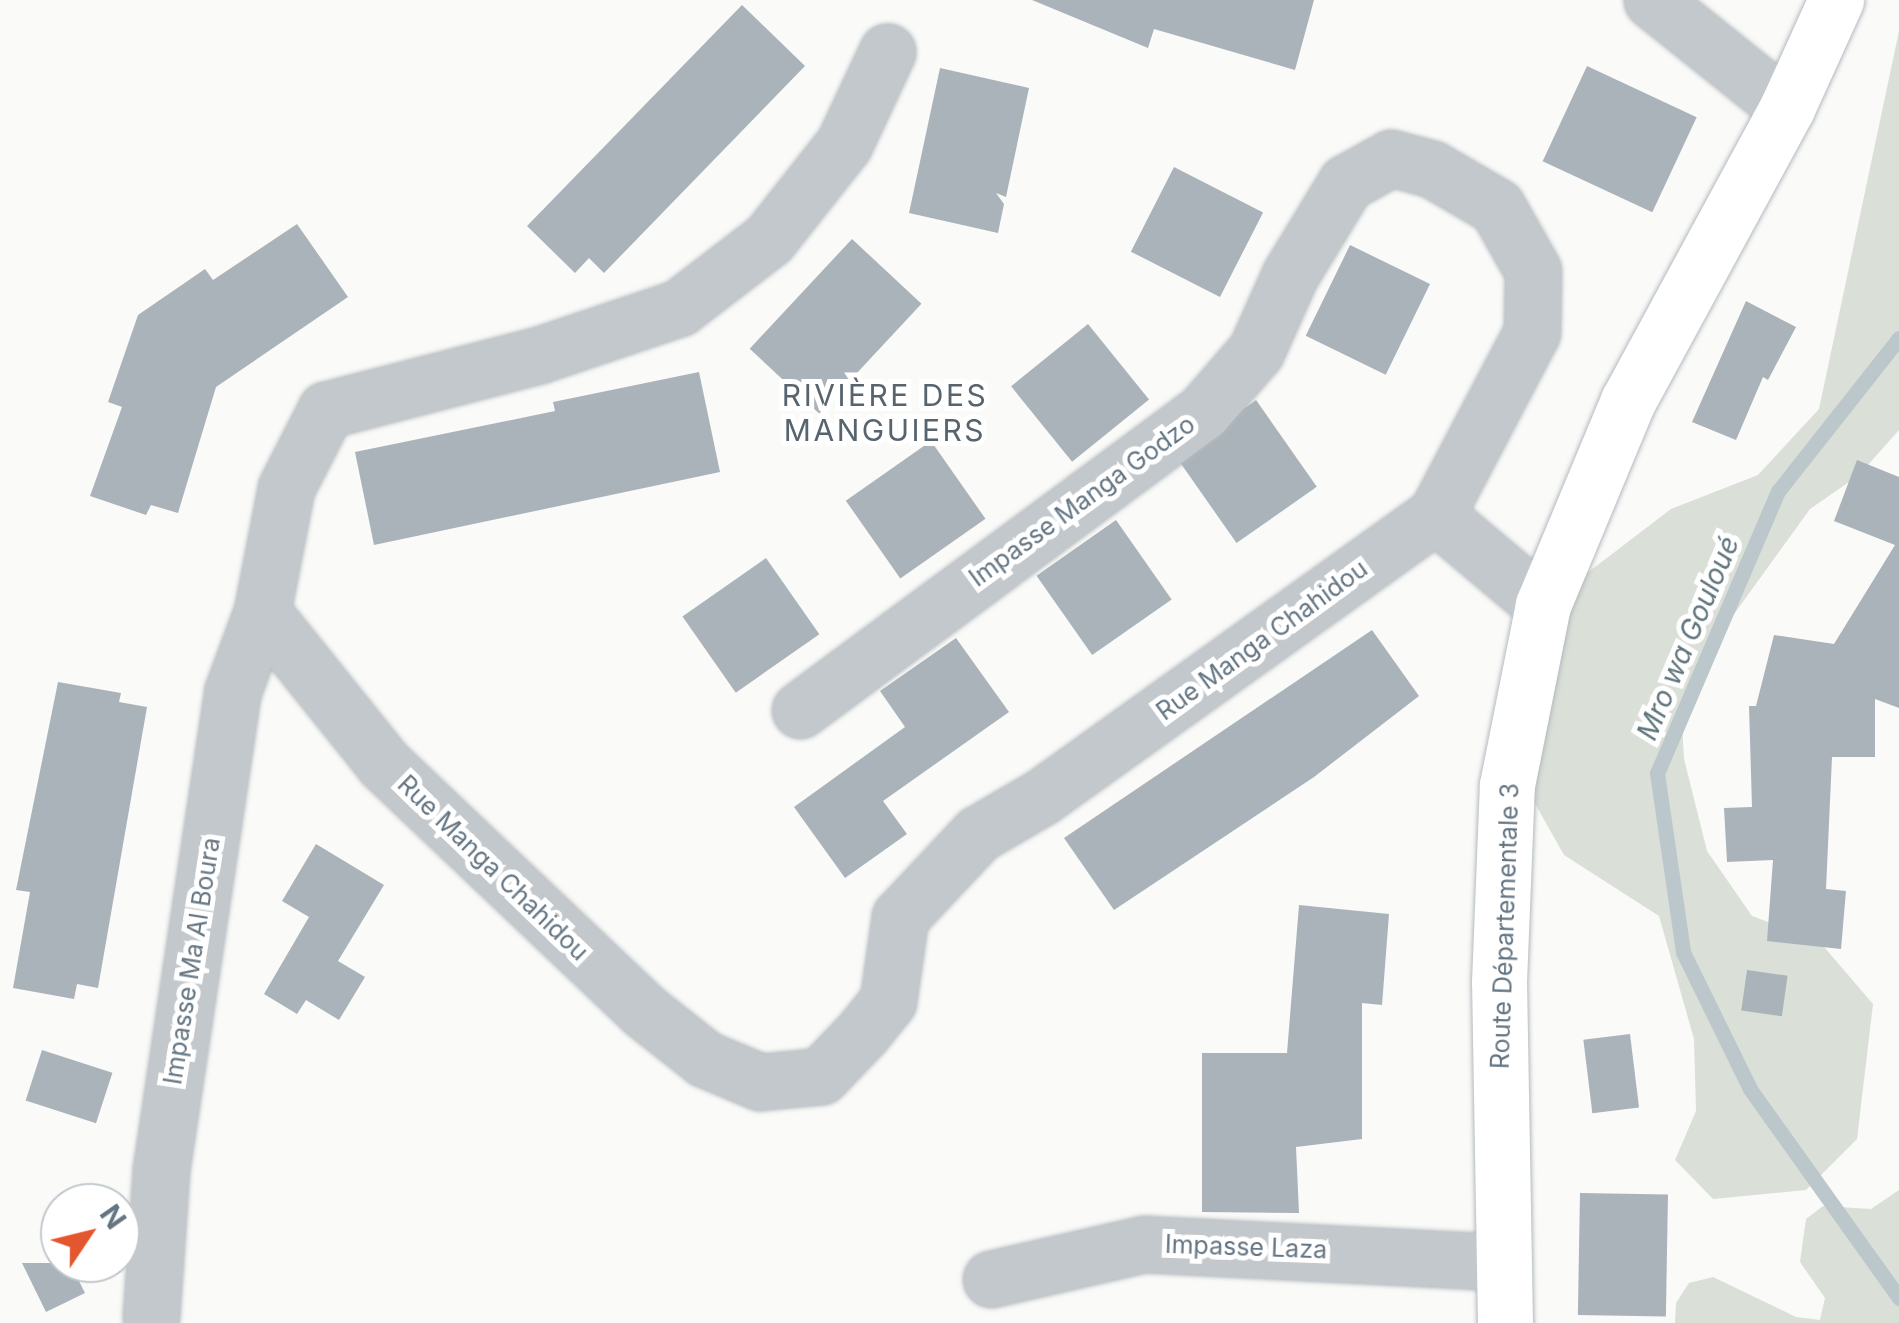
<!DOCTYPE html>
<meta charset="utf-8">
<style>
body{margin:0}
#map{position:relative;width:1899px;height:1323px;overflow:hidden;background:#fafaf8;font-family:Inter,sans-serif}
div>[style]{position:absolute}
.green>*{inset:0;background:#dadfd7}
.stream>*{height:15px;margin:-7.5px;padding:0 7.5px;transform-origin:7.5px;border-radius:7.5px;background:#bbc7cb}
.building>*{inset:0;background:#aab3b9;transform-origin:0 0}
.roads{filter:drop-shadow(0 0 2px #b3babf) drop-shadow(0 0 2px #b3babf)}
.street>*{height:55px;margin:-27.5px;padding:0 27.5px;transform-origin:27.5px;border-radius:27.5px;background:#c3c8cc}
.secondary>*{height:55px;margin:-27.5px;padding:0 27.5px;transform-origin:27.5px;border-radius:27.5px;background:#fff}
span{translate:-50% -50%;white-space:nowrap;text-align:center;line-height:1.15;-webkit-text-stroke:10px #fff;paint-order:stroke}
.street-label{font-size:25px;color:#657683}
.water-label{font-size:28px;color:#60757c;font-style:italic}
.quarter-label{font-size:30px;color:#57646e;letter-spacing:2.5px}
.north{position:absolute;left:40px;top:1183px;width:100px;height:100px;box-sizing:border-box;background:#fff;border:2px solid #c1c8cd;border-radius:50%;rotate:55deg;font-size:28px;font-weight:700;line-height:40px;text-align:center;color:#657683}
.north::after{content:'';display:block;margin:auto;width:35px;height:45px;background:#e4572e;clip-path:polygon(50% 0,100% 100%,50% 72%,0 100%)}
</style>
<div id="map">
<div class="green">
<i style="clip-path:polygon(1899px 31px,1899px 430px,1859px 475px,1810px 509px,1724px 628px,1681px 706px,1684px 759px,1707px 851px,1752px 916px,1819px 941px,1873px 1004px,1857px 1139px,1806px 1190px,1713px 1199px,1675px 1160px,1696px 1111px,1694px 1039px,1659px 916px,1564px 855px,1533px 800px,1561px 593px,1671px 509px,1758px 475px,1819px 409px)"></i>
<i style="clip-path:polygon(1899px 1190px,1899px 1323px,1675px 1323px,1676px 1303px,1689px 1283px,1713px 1277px,1796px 1317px,1820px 1320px,1825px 1298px,1800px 1262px,1806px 1219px,1823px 1206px,1871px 1209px)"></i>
</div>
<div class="stream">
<i style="left:1899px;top:338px;width:195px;rotate:128.3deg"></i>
<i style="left:1778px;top:491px;width:307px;rotate:113.2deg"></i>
<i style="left:1657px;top:773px;width:181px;rotate:81.7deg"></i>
<i style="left:1683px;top:952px;width:153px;rotate:63.9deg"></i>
<i style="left:1750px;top:1089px;width:257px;rotate:54.5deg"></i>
</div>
<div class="building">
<i style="clip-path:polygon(1032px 0,1314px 0,1295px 70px,1154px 29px,1148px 48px)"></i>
<i style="clip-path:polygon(742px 5px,805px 66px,604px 273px,589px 258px,575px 273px,527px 226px)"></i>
<i style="left:1587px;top:66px;width:121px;height:105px;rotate:25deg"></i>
<i style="clip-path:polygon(940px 68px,1029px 88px,1006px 197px,996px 193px,1004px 204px,998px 233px,909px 213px)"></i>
<i style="left:1174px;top:167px;width:100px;height:95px;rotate:27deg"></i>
<i style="clip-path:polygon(297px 224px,348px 297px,216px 387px,178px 513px,151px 505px,146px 515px,90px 496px,122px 407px,108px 402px,138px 315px,205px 269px,213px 280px)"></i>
<i style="left:852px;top:239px;width:95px;height:150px;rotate:43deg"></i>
<i style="left:1350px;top:245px;width:89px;height:101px;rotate:26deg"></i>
<i style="clip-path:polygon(1746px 301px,1796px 327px,1768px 380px,1763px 377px,1736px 440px,1692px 422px)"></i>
<i style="left:1088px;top:324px;width:97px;height:99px;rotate:51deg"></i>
<i style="clip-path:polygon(699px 372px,720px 472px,374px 545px,355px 452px,555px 411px,553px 402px)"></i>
<i style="left:1256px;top:400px;width:106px;height:98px;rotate:55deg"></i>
<i style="left:931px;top:441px;width:95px;height:104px;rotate:55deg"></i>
<i style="clip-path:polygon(1857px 460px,1899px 477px,1899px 708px,1875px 699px,1875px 757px,1832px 757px,1826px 889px,1846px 891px,1841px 949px,1767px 941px,1773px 860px,1727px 862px,1724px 808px,1752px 807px,1749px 706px,1756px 706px,1774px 635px,1834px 644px,1895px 545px,1834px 521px)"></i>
<i style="left:1116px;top:520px;width:97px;height:97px;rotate:55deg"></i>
<i style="left:766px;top:558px;width:93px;height:102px;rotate:55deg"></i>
<i style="clip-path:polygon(1372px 630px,1419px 696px,1314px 777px,1114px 910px,1064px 838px)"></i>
<i style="clip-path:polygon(956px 638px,1009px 712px,883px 801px,907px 834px,845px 878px,794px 807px,905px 727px,880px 691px)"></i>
<i style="clip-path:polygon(58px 682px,121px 693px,119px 702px,147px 707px,98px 988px,77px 984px,74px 999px,13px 988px,30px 892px,16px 890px)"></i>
<i style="clip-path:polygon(316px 844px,384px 885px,338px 961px,365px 977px,339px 1020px,306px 1000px,297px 1014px,264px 994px,309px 917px,282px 901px)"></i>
<i style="clip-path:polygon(1299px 905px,1389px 914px,1382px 1005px,1362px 1003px,1362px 1139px,1296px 1147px,1299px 1213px,1202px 1212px,1202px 1053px,1287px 1053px)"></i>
<i style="left:1747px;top:970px;width:41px;height:41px;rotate:8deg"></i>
<i style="left:1630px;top:1034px;width:74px;height:47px;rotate:83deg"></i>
<i style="left:42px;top:1050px;width:74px;height:53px;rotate:18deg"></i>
<i style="left:1580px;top:1193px;width:88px;height:122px;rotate:1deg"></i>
<i style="clip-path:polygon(22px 1263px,70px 1263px,85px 1293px,46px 1312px)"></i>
</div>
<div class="roads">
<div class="street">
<i style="left:1652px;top:0;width:173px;rotate:38.7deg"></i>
<i style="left:262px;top:612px;width:195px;rotate:51.2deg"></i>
<i style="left:384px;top:764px;width:357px;rotate:43.5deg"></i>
<i style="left:643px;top:1010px;width:79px;rotate:38.3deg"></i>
<i style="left:705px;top:1059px;width:60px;rotate:22.7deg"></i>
<i style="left:760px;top:1082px;width:61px;rotate:-5.6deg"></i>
<i style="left:821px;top:1076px;width:61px;rotate:-46.3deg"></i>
<i style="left:863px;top:1032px;width:40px;rotate:-51deg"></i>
<i style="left:888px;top:1001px;width:85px;rotate:-81.9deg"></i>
<i style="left:900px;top:917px;width:114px;rotate:-46.8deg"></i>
<i style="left:978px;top:834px;width:75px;rotate:-30.3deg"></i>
<i style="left:1043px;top:796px;width:483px;rotate:-35.6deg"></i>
<i style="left:800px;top:710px;width:501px;rotate:-36.48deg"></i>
<i style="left:1203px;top:412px;width:81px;rotate:-49deg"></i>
<i style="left:1256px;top:351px;width:83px;rotate:-65.9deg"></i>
<i style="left:1290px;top:275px;width:108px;rotate:-58.7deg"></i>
<i style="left:1346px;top:183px;width:51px;rotate:-29.1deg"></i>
<i style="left:1391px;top:158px;width:42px;rotate:15deg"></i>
<i style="left:1432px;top:169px;width:75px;rotate:30.3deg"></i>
<i style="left:1497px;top:207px;width:73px;rotate:60.6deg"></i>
<i style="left:1533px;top:271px;width:61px;rotate:90.9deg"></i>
<i style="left:1532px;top:332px;width:207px;rotate:117.7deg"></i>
<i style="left:1436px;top:515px;width:140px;rotate:40.1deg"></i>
<i style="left:991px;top:1279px;width:157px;rotate:-12.9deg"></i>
<i style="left:1144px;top:1244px;width:360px;rotate:2.9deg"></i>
<i style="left:151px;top:1317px;width:147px;rotate:-86.1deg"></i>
<i style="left:161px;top:1170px;width:482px;rotate:-81.5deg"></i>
<i style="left:232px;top:693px;width:86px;rotate:-69.7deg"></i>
<i style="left:262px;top:612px;width:126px;rotate:-79deg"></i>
<i style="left:286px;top:488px;width:88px;rotate:-62.9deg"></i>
<i style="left:326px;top:410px;width:220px;rotate:-14.5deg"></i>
<i style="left:539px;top:355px;width:148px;rotate:-18.6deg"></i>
<i style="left:679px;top:308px;width:113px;rotate:-37.5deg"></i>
<i style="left:769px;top:239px;width:121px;rotate:-51.7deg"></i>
<i style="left:844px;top:144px;width:102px;rotate:-64.9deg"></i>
</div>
<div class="secondary">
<i style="left:1505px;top:1323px;width:341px;rotate:-91deg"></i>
<i style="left:1499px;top:982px;width:197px;rotate:-87.7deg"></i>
<i style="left:1507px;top:785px;width:184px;rotate:-78.7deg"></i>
<i style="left:1543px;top:605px;width:221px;rotate:-67.4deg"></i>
<i style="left:1628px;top:401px;width:333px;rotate:-61.5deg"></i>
<i style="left:1787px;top:108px;width:119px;rotate:-65.6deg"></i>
</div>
</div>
<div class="street-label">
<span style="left:1082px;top:501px;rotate:-36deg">Impasse Manga Godzo</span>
<span style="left:1262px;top:640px;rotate:-36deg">Rue Manga Chahidou</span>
<span style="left:493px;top:868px;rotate:44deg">Rue Manga Chahidou</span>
<span style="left:1505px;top:926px;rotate:-88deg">Route Départementale 3</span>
<span style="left:192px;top:961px;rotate:-81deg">Impasse Ma Al Boura</span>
<span style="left:1246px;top:1247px;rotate:2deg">Impasse Laza</span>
</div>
<div class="water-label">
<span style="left:1688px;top:638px;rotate:-67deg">Mro wa Gouloué</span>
</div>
<div class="quarter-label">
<span style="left:885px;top:412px">RIVIÈRE DES<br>MANGUIERS</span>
</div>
<div class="north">N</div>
</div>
